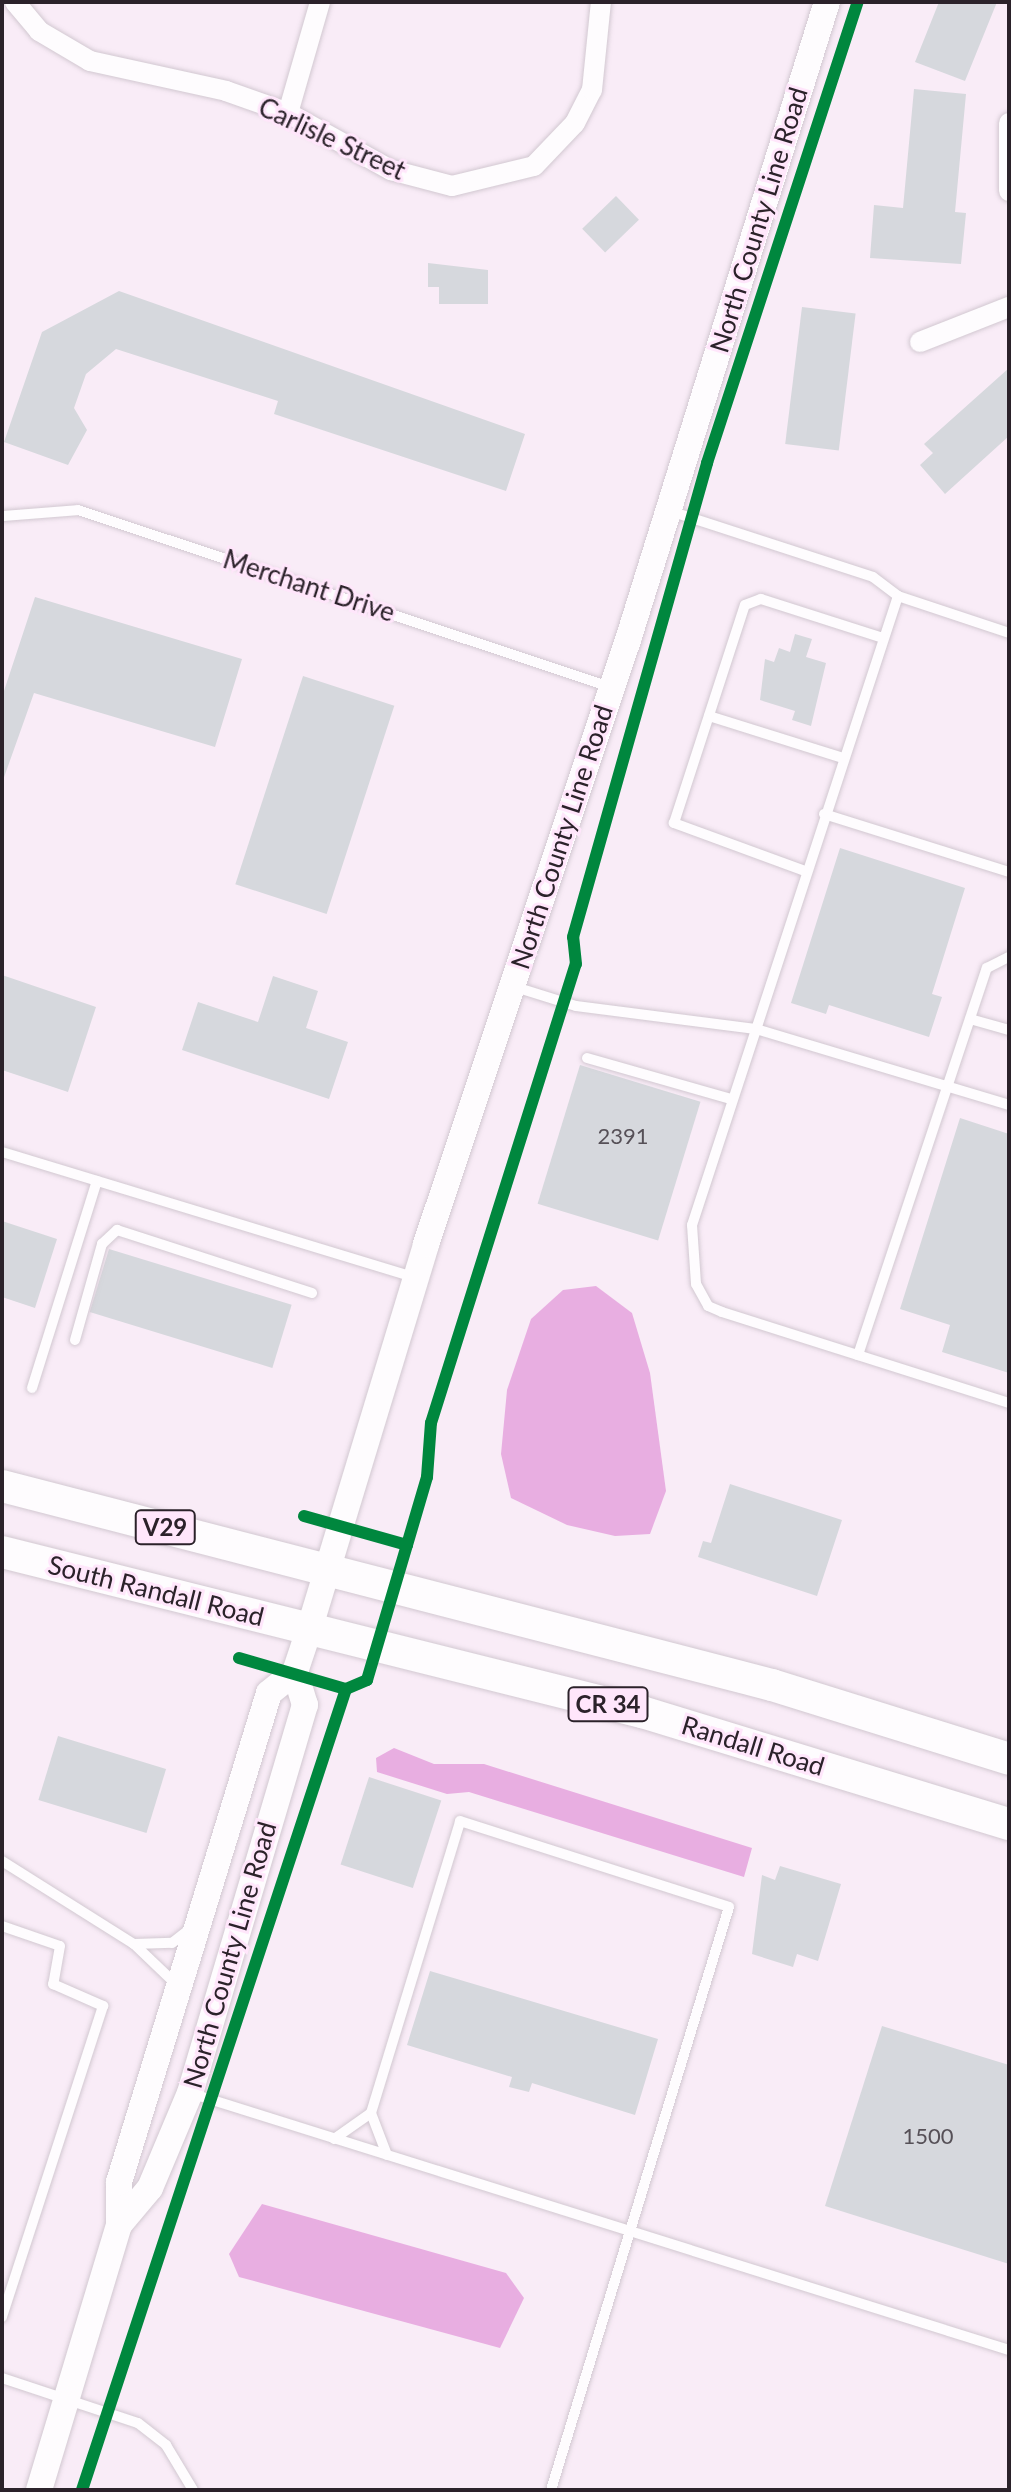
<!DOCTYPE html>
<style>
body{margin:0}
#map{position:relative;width:1011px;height:2492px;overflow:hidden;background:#f9ecf7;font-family:Lato,sans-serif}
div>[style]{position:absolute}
.water>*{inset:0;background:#e8aee1}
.building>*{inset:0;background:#d6d8dd;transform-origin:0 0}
.roads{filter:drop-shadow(0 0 2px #d2c8d1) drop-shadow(0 0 2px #d2c8d1)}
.service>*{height:10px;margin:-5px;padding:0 5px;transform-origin:5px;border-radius:5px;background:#fefcfe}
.minor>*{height:20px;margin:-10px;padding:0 10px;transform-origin:10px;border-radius:10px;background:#fefcfe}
.tertiary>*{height:26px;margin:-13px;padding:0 13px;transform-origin:13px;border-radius:13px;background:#fefcfe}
.primary>*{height:32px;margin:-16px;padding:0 16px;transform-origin:16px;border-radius:16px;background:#fefcfe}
.cycleway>*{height:12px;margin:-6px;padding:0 6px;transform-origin:6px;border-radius:6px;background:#00873e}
span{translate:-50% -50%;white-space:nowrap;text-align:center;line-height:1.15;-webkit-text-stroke:6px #ffe6fb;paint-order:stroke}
.number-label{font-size:22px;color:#565057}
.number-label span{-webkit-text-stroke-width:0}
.shield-label span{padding:2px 6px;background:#ffe6fb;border:2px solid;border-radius:6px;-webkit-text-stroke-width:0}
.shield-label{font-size:24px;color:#2b222a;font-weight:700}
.street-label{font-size:26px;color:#2b222a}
.frame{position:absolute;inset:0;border:4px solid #2b222a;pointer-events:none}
</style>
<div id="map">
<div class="water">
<i style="clip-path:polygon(596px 1286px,632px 1313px,650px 1373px,666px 1491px,650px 1534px,615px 1536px,567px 1525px,511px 1498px,501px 1454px,507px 1390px,531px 1319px,563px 1290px)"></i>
<i style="clip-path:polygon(394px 1748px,434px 1764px,484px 1764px,752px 1848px,744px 1877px,469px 1792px,447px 1794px,377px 1772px,376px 1758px)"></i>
<i style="clip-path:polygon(262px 2204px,506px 2273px,524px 2298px,500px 2348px,239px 2277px,229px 2254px)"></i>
</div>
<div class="building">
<i style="clip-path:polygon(939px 2px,997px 2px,965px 81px,915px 62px)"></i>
<i style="clip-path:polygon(914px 89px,966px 94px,955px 212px,966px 213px,961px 264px,870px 258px,874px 205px,903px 208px)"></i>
<i style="left:616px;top:196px;width:33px;height:47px;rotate:46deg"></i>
<i style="clip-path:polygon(428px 263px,488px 270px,488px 304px,439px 304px,439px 287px,428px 287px)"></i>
<i style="clip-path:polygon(119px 291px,525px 434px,506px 491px,274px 414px,278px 401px,116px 349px,86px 374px,74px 408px,87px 430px,68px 465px,4px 442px,42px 332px)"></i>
<i style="left:802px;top:307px;width:54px;height:138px;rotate:7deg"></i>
<i style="clip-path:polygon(1009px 368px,1009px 436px,945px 494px,920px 465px,933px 453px,924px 444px)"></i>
<i style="clip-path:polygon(35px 597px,242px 659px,215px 747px,34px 693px,2px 783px,2px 697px)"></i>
<i style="clip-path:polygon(795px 634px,812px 639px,806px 657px,826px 663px,811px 726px,792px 720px,795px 711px,760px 700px,765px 659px,774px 662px,779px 648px,790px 652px)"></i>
<i style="left:303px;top:676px;width:96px;height:219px;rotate:18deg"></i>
<i style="clip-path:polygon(840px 848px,965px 888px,932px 994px,942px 997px,929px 1037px,829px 1005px,826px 1014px,791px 1003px)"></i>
<i style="clip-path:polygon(2px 975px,96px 1007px,68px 1092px,2px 1070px)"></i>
<i style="clip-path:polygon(273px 976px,318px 991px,306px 1028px,348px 1042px,329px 1099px,182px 1050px,198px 1002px,258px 1022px)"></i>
<i style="left:580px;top:1065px;width:126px;height:145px;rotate:17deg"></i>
<i style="clip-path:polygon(960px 1118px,1009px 1134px,1009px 1373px,942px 1352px,950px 1325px,900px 1309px)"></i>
<i style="clip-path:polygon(2px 1221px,57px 1239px,35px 1308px,2px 1297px)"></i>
<i style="left:109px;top:1249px;width:191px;height:66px;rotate:17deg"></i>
<i style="clip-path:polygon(730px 1484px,842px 1520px,817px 1596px,698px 1557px,703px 1541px,711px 1543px)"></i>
<i style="left:58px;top:1736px;width:113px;height:67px;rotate:17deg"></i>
<i style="left:369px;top:1777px;width:76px;height:92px;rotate:18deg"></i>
<i style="clip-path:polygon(780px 1866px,841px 1884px,818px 1961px,797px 1954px,793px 1967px,752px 1954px,762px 1875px,775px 1880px)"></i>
<i style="clip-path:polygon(430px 1971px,658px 2039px,635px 2115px,532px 2083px,529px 2092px,509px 2087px,512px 2077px,407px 2045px)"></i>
<i style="clip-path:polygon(882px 2026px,1009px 2065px,1009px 2264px,825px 2206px)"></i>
</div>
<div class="roads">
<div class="service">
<i style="left:670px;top:511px;width:213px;rotate:18deg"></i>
<i style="left:873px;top:577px;width:31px;rotate:37deg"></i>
<i style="left:898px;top:596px;width:662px;rotate:108.13deg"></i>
<i style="left:692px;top:1225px;width:59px;rotate:86.1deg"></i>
<i style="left:696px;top:1284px;width:25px;rotate:61deg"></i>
<i style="left:708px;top:1306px;width:15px;rotate:23deg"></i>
<i style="left:722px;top:1312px;width:301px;rotate:17.6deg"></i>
<i style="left:2px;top:516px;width:76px;rotate:-4.5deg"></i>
<i style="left:78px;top:510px;width:561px;rotate:18.4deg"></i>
<i style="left:898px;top:596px;width:117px;rotate:18.4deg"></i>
<i style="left:709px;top:716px;width:140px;rotate:17.4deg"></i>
<i style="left:824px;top:814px;width:194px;rotate:17.4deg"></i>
<i style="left:805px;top:871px;width:140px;rotate:-159.9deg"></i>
<i style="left:674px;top:823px;width:229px;rotate:-72deg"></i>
<i style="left:745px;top:605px;width:17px;rotate:-21deg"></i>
<i style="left:761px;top:599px;width:128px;rotate:17.7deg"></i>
<i style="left:512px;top:986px;width:67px;rotate:17.4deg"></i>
<i style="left:576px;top:1006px;width:181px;rotate:7.3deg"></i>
<i style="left:756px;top:1029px;width:264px;rotate:16.7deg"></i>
<i style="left:970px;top:1019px;width:41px;rotate:15.8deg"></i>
<i style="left:587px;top:1058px;width:150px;rotate:15.9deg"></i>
<i style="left:2px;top:1152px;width:430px;rotate:16.9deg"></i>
<i style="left:75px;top:1340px;width:100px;rotate:-74.3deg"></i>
<i style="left:102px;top:1244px;width:21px;rotate:-43deg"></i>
<i style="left:117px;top:1230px;width:205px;rotate:17.9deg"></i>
<i style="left:858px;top:1355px;width:408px;rotate:-71.6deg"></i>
<i style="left:987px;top:968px;width:25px;rotate:-27deg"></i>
<i style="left:32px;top:1388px;width:217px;rotate:-72.6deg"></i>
<i style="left:2px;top:1861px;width:156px;rotate:32.2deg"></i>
<i style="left:134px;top:1944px;width:61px;rotate:43.7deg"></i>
<i style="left:2px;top:1926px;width:61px;rotate:19deg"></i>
<i style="left:60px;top:1946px;width:39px;rotate:100deg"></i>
<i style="left:53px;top:1984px;width:55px;rotate:23.7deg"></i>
<i style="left:103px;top:2006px;width:327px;rotate:108deg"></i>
<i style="left:134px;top:1944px;width:38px;rotate:-2deg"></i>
<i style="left:172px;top:1943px;width:24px;rotate:-38deg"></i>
<i style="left:190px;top:2093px;width:858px;rotate:17.42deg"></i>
<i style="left:334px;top:2139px;width:45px;rotate:-35.1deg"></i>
<i style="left:387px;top:2155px;width:45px;rotate:-110.9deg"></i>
<i style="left:371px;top:2113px;width:305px;rotate:-73deg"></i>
<i style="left:460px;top:1821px;width:282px;rotate:17.7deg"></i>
<i style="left:729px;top:1907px;width:610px;rotate:106.98deg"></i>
<i style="left:2px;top:2378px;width:143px;rotate:18.3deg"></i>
<i style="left:138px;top:2423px;width:36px;rotate:38deg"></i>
<i style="left:166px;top:2445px;width:52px;rotate:59deg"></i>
</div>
<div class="minor">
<i style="left:15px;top:2px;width:38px;rotate:50deg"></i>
<i style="left:39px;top:31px;width:59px;rotate:30.5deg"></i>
<i style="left:90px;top:61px;width:139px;rotate:12.4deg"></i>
<i style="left:226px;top:91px;width:66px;rotate:19.5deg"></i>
<i style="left:288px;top:113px;width:118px;rotate:29deg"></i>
<i style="left:391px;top:170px;width:63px;rotate:14.7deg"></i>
<i style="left:452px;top:186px;width:84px;rotate:-13.7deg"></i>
<i style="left:534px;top:166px;width:59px;rotate:-46.4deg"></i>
<i style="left:575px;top:123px;width:37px;rotate:-63deg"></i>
<i style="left:592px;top:90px;width:88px;rotate:-84.2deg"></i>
<i style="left:288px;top:113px;width:116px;rotate:-73.9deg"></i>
<i style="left:1009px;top:123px;width:68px;rotate:90deg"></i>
<i style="left:920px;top:342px;width:96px;rotate:-21.5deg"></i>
</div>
<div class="tertiary">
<i style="left:119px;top:2225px;width:48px;rotate:-50deg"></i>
<i style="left:150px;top:2188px;width:103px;rotate:-67.2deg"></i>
<i style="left:190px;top:2093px;width:405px;rotate:-73.5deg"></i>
<i style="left:305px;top:1705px;width:34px;rotate:-107deg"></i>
<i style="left:39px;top:2490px;width:277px;rotate:-73.2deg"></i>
<i style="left:119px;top:2225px;width:43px;rotate:-90deg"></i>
<i style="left:119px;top:2182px;width:511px;rotate:-72.95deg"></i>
<i style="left:269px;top:1693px;width:33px;rotate:-39deg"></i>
<i style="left:295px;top:1672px;width:44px;rotate:-71.6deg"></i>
<i style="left:309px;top:1630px;width:403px;rotate:-73.1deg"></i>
<i style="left:426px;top:1244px;width:637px;rotate:-71.51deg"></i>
<i style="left:628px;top:640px;width:668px;rotate:-72.68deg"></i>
</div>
<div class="primary">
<i style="left:2px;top:1486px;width:795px;rotate:14.49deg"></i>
<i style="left:772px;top:1685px;width:248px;rotate:17.3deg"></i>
<i style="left:2px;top:1552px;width:660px;rotate:14.04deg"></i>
<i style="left:642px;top:1712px;width:384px;rotate:17deg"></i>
</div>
</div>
<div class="cycleway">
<i style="left:407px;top:1545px;width:71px;rotate:-73.6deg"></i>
<i style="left:427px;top:1477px;width:54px;rotate:-85.8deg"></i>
<i style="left:431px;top:1423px;width:481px;rotate:-72.5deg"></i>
<i style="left:576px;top:964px;width:27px;rotate:-96deg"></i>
<i style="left:573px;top:937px;width:493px;rotate:-74.2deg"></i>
<i style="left:707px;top:463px;width:485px;rotate:-71.9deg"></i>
<i style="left:239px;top:1658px;width:111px;rotate:16.2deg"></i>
<i style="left:346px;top:1689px;width:23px;rotate:-23deg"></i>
<i style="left:367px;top:1680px;width:141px;rotate:-73.5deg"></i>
<i style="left:407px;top:1545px;width:107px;rotate:-164.3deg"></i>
<i style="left:82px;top:2490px;width:843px;rotate:-71.76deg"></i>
</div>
<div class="number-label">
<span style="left:623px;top:1136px">2391</span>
<span style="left:928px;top:2136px">1500</span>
</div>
<div class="shield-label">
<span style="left:165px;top:1527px">V29</span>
<span style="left:608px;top:1704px">CR 34</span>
</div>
<div class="street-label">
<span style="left:332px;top:139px;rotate:25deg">Carlisle Street</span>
<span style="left:759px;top:220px;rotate:-73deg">North County Line Road</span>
<span style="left:309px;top:586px;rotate:18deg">Merchant Drive</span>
<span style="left:562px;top:837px;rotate:-72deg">North County Line Road</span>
<span style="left:156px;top:1591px;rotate:14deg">South Randall Road</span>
<span style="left:753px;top:1746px;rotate:17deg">Randall Road</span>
<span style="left:230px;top:1955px;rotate:-74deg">North County Line Road</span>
</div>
<div class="frame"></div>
</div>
